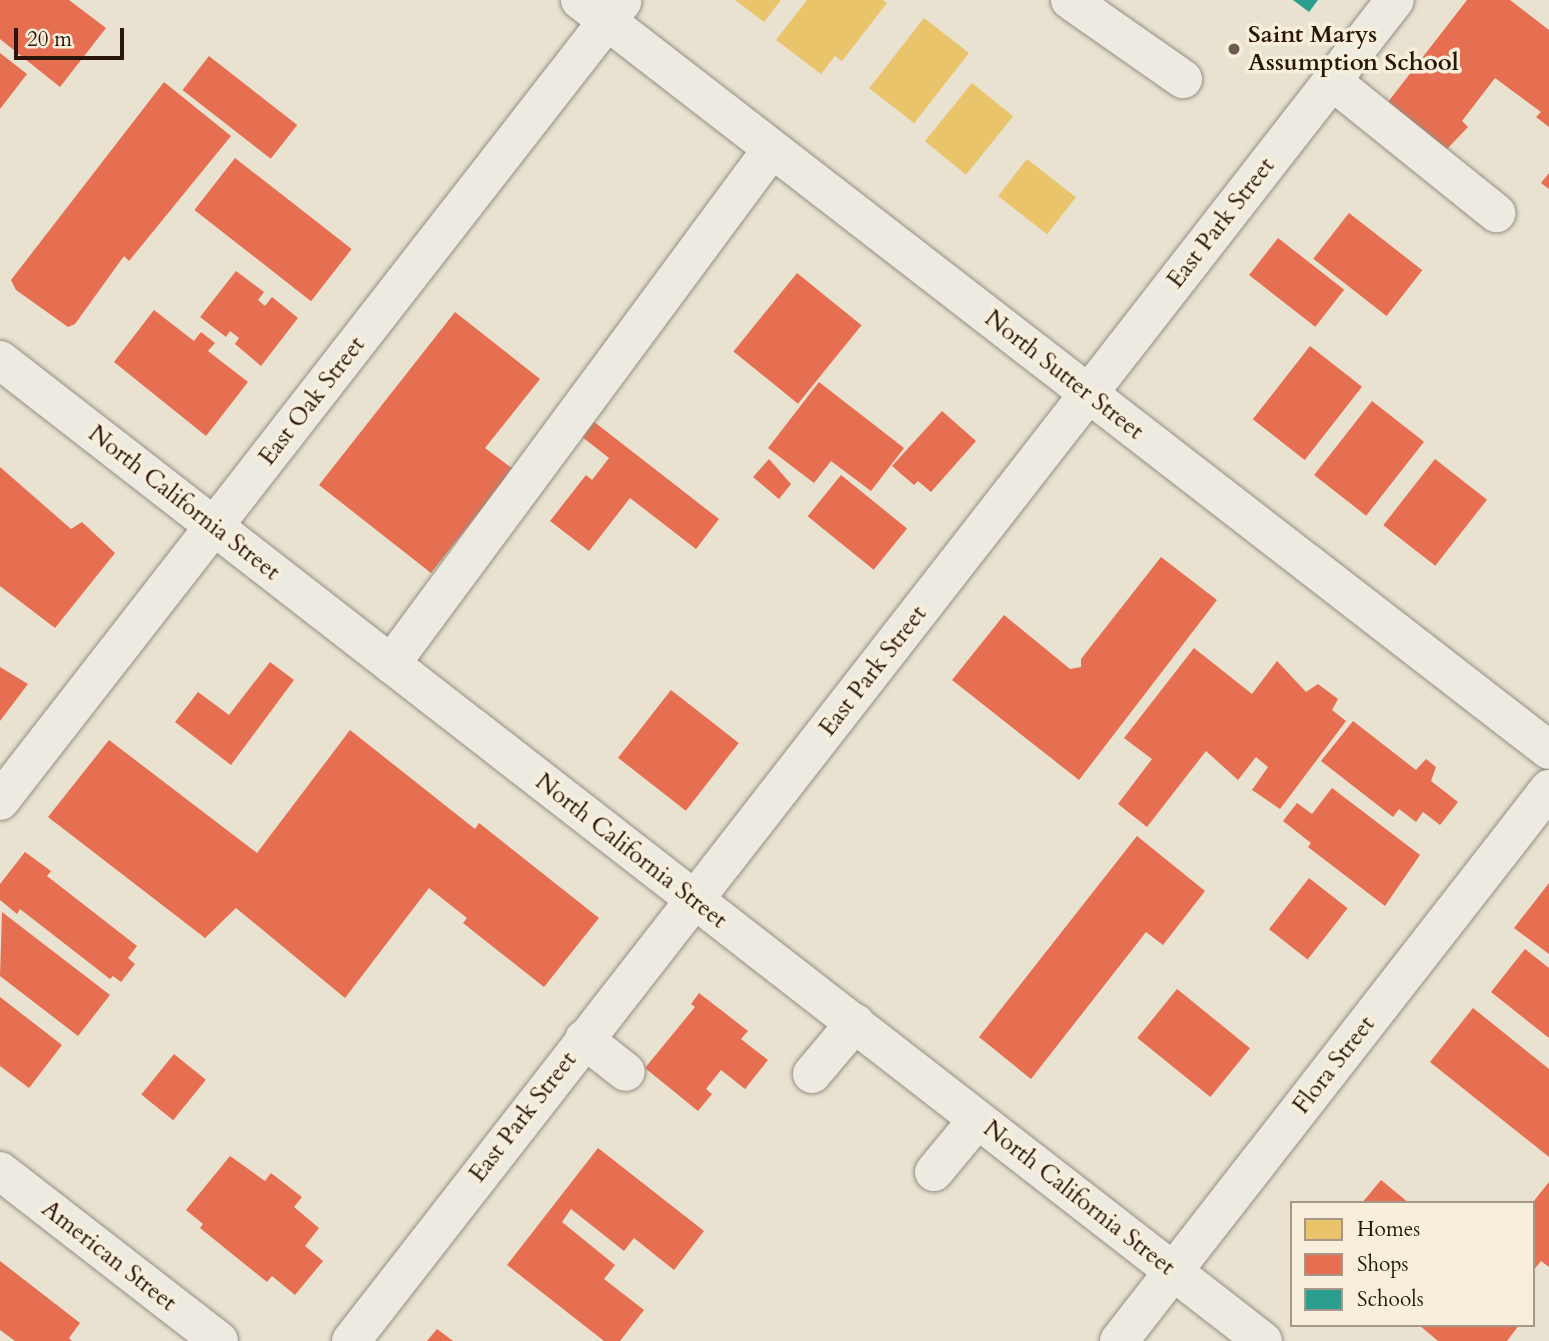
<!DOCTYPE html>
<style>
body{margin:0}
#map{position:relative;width:1549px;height:1341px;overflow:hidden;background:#e9e2d1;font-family:Cardo,serif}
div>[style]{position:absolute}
.homes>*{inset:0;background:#e9c46a;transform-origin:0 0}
.shops>*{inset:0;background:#e76f51;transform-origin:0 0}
.schools>*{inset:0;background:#2a9d8f}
.roads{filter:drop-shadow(0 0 2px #958f84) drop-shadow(0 0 2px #958f84)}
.minor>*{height:38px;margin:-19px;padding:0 19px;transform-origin:19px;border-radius:19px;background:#edeae1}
.dots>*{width:19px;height:19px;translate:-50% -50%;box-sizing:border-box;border:4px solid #f7efdb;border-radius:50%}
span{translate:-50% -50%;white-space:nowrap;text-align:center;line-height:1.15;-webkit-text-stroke:7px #f7efdb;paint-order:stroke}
.poi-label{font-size:24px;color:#2a150b;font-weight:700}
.left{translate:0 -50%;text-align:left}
.street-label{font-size:24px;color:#2a150b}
.legend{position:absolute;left:1290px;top:1201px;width:245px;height:126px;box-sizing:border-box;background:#f7efdb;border:2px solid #a59888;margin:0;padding:9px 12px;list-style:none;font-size:21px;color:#2a150b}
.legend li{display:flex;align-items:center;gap:14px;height:35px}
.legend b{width:35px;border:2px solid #a59888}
.scale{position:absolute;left:14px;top:28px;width:110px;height:32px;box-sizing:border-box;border:4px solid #2a150b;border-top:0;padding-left:9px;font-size:21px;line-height:24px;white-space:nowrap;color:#2a150b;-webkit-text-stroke:5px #f7efdb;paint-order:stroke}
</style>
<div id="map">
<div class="homes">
<i style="clip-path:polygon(735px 0,781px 0,764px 22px)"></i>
<i style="clip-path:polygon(807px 0,883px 0,887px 3px,842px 61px,835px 56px,821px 74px,776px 40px)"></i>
<i style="left:924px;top:18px;width:57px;height:89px;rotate:38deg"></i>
<i style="left:972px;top:83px;width:53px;height:75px;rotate:39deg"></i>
<i style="left:1027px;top:159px;width:62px;height:47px;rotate:38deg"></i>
</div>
<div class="shops">
<i style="clip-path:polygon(0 0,69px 0,106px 28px,60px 87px,0 39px)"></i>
<i style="clip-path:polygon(1467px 0,1510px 0,1549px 30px,1549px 127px,1536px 117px,1541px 112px,1495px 78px,1462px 121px,1468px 127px,1447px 149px,1388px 102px)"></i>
<i style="clip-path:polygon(0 53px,27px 74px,0 109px)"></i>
<i style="left:209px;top:56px;width:112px;height:43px;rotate:38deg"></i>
<i style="clip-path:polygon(164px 82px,231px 136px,129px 261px,124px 256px,75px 324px,68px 327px,16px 290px,11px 280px)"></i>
<i style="left:235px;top:158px;width:148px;height:66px;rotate:38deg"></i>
<i style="clip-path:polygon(1549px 173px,1549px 189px,1541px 183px)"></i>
<i style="left:1349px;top:213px;width:93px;height:58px;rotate:38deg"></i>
<i style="left:1278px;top:238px;width:84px;height:47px;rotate:38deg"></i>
<i style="clip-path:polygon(236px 271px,264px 292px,258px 300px,265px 306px,272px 297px,298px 318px,261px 366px,235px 344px,239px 338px,230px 331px,226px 337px,200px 317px)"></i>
<i style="left:797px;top:273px;width:83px;height:101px;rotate:39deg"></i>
<i style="clip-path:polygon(154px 310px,194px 341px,201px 332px,215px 343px,208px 351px,248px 382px,206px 436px,114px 362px)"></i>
<i style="clip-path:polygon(455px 312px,540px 379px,485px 448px,513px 469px,431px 573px,319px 485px)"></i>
<i style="left:1310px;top:346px;width:66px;height:93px;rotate:38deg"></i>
<i style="clip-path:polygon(819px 382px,904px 448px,871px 491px,831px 461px,814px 483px,768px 448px)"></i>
<i style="left:1372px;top:401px;width:66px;height:94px;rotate:38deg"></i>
<i style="clip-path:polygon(942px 411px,976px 441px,931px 492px,918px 481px,914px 485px,892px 466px)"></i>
<i style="clip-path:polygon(593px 421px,719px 519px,696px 549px,630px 498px,589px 551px,550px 521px,586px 475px,592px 480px,609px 458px,581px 436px)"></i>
<i style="clip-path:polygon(769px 459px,791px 484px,779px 499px,753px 477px)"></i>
<i style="left:1435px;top:459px;width:66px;height:84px;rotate:38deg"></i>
<i style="clip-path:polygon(0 467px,71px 529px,82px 522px,115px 553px,55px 628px,0 586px)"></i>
<i style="left:841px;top:475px;width:85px;height:53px;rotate:39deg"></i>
<i style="clip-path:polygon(1161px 557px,1217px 600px,1079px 780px,952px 680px,1004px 615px,1070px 669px,1081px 667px,1081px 659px)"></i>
<i style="clip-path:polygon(1194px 648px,1252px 694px,1277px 661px,1306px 692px,1318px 684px,1338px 699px,1332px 710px,1346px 721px,1280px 809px,1252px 790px,1268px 767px,1256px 757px,1238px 780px,1206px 751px,1147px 827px,1118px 804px,1152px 759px,1124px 738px)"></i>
<i style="clip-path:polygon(270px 662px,294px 680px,231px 765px,175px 722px,198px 692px,229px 715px)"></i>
<i style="clip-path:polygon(0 667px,28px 684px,0 721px)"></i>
<i style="left:671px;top:690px;width:86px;height:86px;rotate:38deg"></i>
<i style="clip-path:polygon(1353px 721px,1416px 770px,1426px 759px,1436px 767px,1431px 781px,1458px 802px,1440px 825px,1423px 812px,1416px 822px,1399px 809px,1393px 817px,1321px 761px)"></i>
<i style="clip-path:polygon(350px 730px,475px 829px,479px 823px,599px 918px,544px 987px,463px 923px,467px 918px,429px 888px,345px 998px,236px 908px,205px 938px,48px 817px,109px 740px,257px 853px)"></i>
<i style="clip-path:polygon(1332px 788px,1420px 855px,1385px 906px,1308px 847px,1311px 843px,1283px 821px,1297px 803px,1312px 814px)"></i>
<i style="clip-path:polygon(1137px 836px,1205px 891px,1163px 945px,1146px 932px,1031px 1079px,979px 1037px)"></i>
<i style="clip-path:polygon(25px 852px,51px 871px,47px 876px,137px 946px,128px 958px,135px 964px,121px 982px,113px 976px,110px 979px,20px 909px,17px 914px,0 900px,0 884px)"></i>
<i style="left:1309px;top:878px;width:49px;height:65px;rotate:38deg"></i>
<i style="clip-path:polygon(1549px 883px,1549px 954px,1514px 928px)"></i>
<i style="clip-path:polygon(2px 912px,110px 995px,78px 1036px,0 976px)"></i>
<i style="clip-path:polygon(1525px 949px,1549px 968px,1549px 1038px,1491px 992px)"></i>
<i style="left:1177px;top:989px;width:94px;height:63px;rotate:39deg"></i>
<i style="clip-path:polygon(699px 993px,748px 1031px,741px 1039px,768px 1060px,745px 1089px,721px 1070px,706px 1089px,712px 1094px,698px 1111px,645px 1068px,695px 1007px,691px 1004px)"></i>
<i style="clip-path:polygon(0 997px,62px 1045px,29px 1088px,0 1066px)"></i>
<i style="clip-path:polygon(1473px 1008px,1549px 1069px,1549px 1157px,1430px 1062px)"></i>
<i style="left:174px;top:1054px;width:41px;height:52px;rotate:39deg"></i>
<i style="clip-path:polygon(598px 1148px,704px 1231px,674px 1270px,634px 1238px,624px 1251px,571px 1209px,562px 1222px,615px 1265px,604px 1279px,644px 1310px,620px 1341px,604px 1341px,507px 1265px)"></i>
<i style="clip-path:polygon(230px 1156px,265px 1181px,271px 1173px,302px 1197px,294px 1207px,319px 1228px,305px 1246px,323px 1261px,295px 1295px,272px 1276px,267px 1282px,200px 1228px,203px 1224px,186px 1210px)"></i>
<i style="clip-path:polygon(1381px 1180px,1409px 1203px,1362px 1203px)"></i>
<i style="clip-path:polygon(1549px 1182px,1549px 1267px,1541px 1261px,1533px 1271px,1533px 1202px)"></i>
<i style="clip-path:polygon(0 1261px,80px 1323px,69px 1338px,72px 1341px,15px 1341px,0 1330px)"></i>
<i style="clip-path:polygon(1419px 1325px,1519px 1325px,1507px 1341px,1438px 1341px)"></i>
<i style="clip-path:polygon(437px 1329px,453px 1341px,427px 1341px)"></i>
</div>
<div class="schools">
<i style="clip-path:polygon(1293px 0,1318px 0,1309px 12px)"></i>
</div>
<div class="roads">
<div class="minor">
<i style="left:580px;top:0;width:1225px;rotate:37.74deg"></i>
<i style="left:1070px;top:0;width:138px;rotate:35deg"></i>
<i style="left:1332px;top:81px;width:211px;rotate:38.8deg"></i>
<i style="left:0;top:360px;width:1599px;rotate:37.84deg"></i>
<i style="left:391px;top:664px;width:639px;rotate:-53.52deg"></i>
<i style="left:0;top:801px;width:1013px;rotate:-52.1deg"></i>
<i style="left:584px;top:1039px;width:53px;rotate:38.2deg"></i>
<i style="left:812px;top:1074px;width:67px;rotate:-49.9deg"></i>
<i style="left:0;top:1171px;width:277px;rotate:37.8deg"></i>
<i style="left:934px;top:1172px;width:67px;rotate:-50.4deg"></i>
<i style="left:351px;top:1341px;width:1699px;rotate:-52.1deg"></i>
<i style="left:1119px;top:1341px;width:700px;rotate:-52.08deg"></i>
</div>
</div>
<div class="dots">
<i style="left:1234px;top:49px;background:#6d5d50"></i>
</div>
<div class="poi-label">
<span class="left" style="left:1248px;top:49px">Saint Marys<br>Assumption School</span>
</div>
<div class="street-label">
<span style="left:1221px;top:223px;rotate:-52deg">East Park Street</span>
<span style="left:1064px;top:375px;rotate:38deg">North Sutter Street</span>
<span style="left:312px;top:401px;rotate:-52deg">East Oak Street</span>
<span style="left:184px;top:503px;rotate:38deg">North California Street</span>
<span style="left:873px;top:671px;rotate:-52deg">East Park Street</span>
<span style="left:631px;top:851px;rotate:38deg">North California Street</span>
<span style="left:1334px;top:1065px;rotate:-52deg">Flora Street</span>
<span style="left:523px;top:1117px;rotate:-52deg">East Park Street</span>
<span style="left:1079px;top:1198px;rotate:38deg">North California Street</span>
<span style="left:109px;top:1256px;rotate:38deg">American Street</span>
</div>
<ul class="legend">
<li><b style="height:19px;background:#e9c46a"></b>Homes</li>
<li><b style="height:19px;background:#e76f51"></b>Shops</li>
<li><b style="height:19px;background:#2a9d8f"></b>Schools</li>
</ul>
<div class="scale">20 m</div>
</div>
